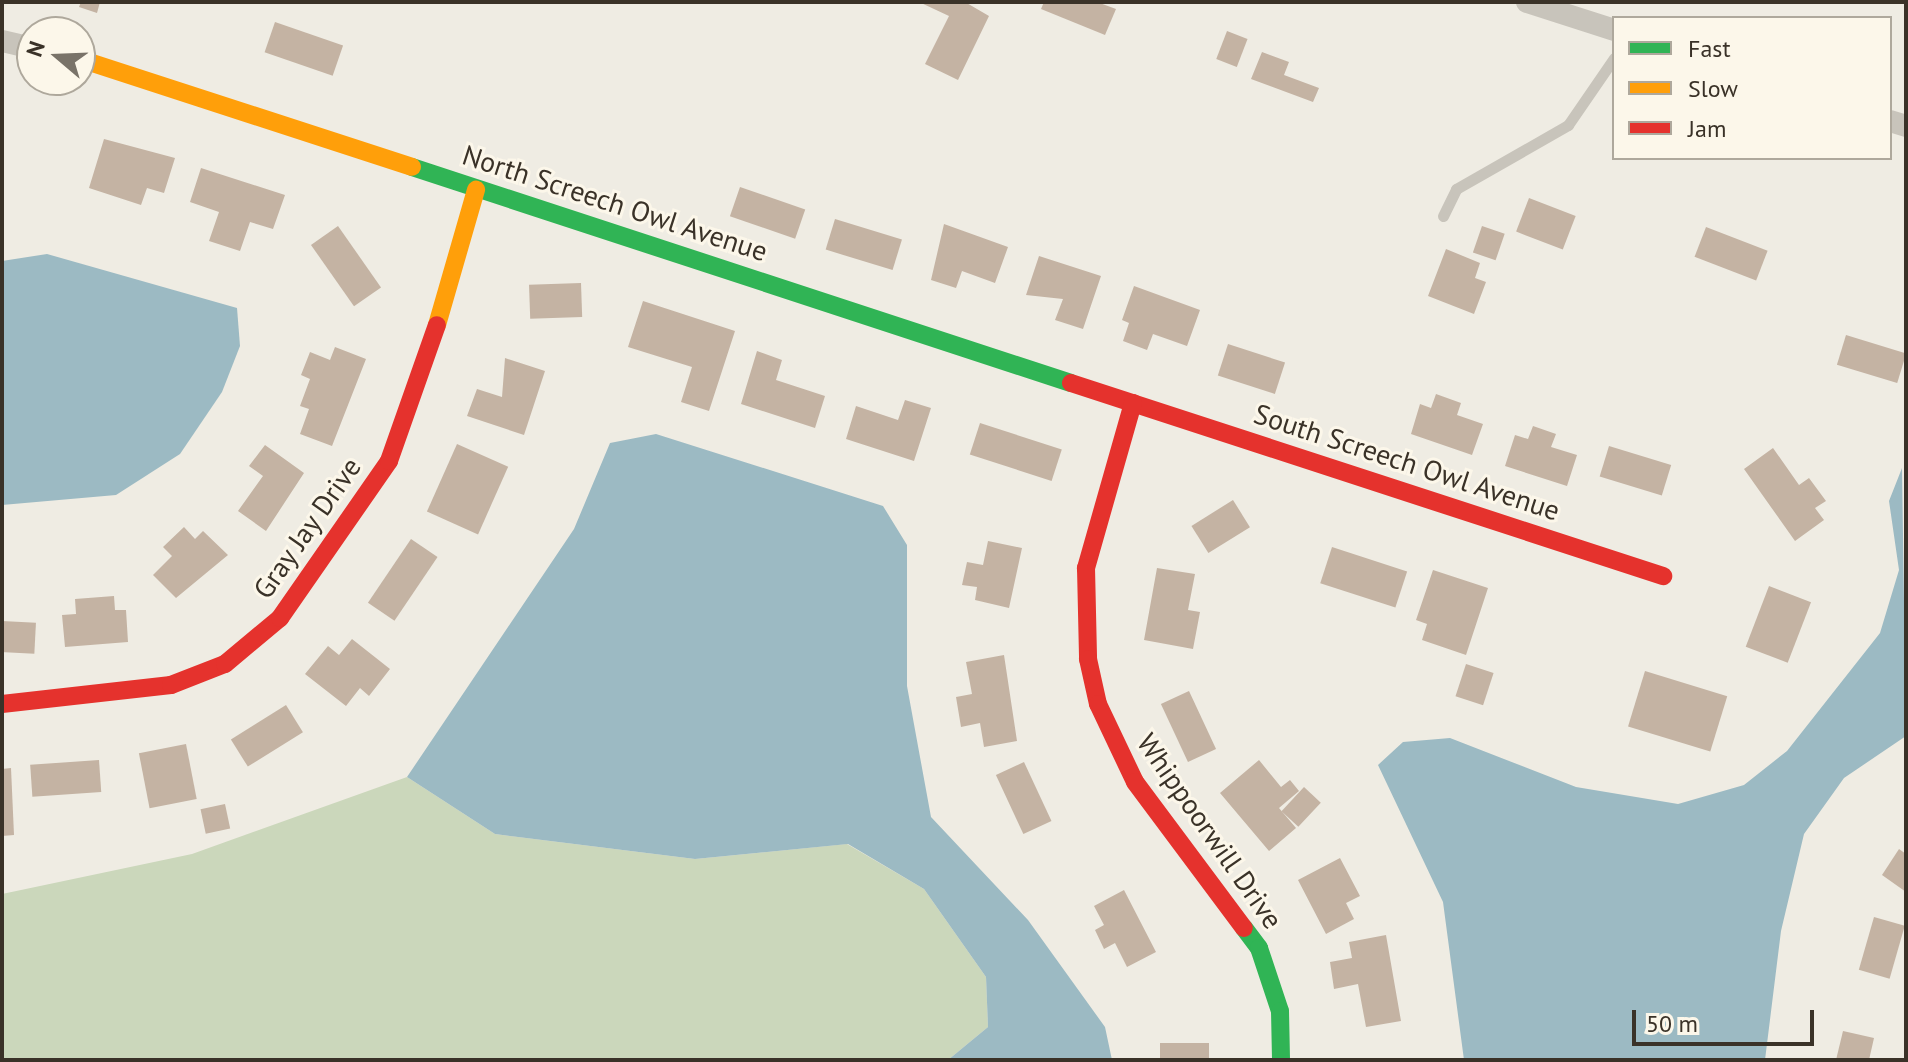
<!DOCTYPE html>
<style>
body{margin:0}
#map{position:relative;width:1908px;height:1062px;overflow:hidden;background:#efece3;font-family:"PT Sans",sans-serif}
div>[style]{position:absolute}
.green>*{inset:0;background:#cbd7bb}
.water>*{inset:0;background:#9cbac3}
.building>*{inset:0;background:#c4b3a3;transform-origin:0 0}
.lane>*{height:11px;margin:-5.5px;padding:0 5.5px;transform-origin:5.5px;border-radius:5.5px;background:#c8c4bb}
.street>*{height:22px;margin:-11px;padding:0 11px;transform-origin:11px;border-radius:11px;background:#c8c4bb}
.fast>*{height:18px;margin:-9px;padding:0 9px;transform-origin:9px;border-radius:9px;background:#30b455}
.slow>*{height:18px;margin:-9px;padding:0 9px;transform-origin:9px;border-radius:9px;background:#ff9f0a}
.jam>*{height:18px;margin:-9px;padding:0 9px;transform-origin:9px;border-radius:9px;background:#e5322d}
span{translate:-50% -50%;white-space:nowrap;text-align:center;line-height:1.15;-webkit-text-stroke:6px #fcf7ea;paint-order:stroke}
.street-label{font-size:28px;color:#3a3228}
.frame{position:absolute;inset:0;border:4px solid #3a3228;pointer-events:none}
.legend{position:absolute;left:1612px;top:16px;width:280px;height:144px;box-sizing:border-box;background:#fcf7ea;border:2px solid #aea89c;margin:0;padding:10px 14px;list-style:none;font-size:24px;color:#3a3228}
.legend li{display:flex;align-items:center;gap:16px;height:40px}
.legend b{width:40px;border:2px solid #aea89c}
.north{position:absolute;left:16px;top:16px;width:80px;height:80px;box-sizing:border-box;background:#fcf7ea;border:2px solid #aea89c;border-radius:50%;rotate:289deg;font-size:22px;font-weight:700;line-height:32px;text-align:center;color:#3a3228}
.north::after{content:'';display:block;margin:auto;width:28px;height:36px;background:#797369;clip-path:polygon(50% 0,100% 100%,50% 72%,0 100%)}
.scale{position:absolute;left:1632px;top:1010px;width:182px;height:36px;box-sizing:border-box;border:4px solid #3a3228;border-top:0;padding-left:10px;font-size:24px;line-height:28px;white-space:nowrap;color:#3a3228;-webkit-text-stroke:6px #fcf7ea;paint-order:stroke}
</style>
<div id="map">
<div class="green">
<i style="clip-path:polygon(407px 777px,495px 834px,695px 859px,847px 844px,924px 889px,986px 977px,988px 1027px,948px 1060px,2px 1060px,2px 894px,192px 854px)"></i>
</div>
<div class="water">
<i style="clip-path:polygon(47px 254px,237px 308px,240px 346px,222px 392px,180px 454px,116px 495px,2px 505px,2px 261px)"></i>
<i style="clip-path:polygon(656px 434px,883px 506px,907px 545px,907px 686px,931px 817px,1028px 920px,1105px 1027px,1112px 1060px,948px 1060px,988px 1027px,986px 977px,924px 889px,848px 844px,695px 859px,495px 834px,407px 777px,574px 529px,610px 443px)"></i>
<i style="clip-path:polygon(1902px 468px,1906px 736px,1844px 778px,1804px 834px,1781px 931px,1765px 1060px,1464px 1060px,1443px 902px,1378px 765px,1403px 742px,1450px 738px,1576px 787px,1678px 804px,1744px 785px,1787px 751px,1880px 633px,1899px 570px,1889px 501px)"></i>
</div>
<div class="building">
<i style="clip-path:polygon(81px 2px,100px 2px,97px 13px,79px 7px)"></i>
<i style="clip-path:polygon(919px 2px,965px 2px,989px 16px,958px 80px,925px 64px,949px 16px)"></i>
<i style="clip-path:polygon(1044px 2px,1097px 2px,1116px 9px,1105px 35px,1041px 9px)"></i>
<i style="left:275px;top:22px;width:72px;height:32px;rotate:19deg"></i>
<i style="left:1227px;top:31px;width:22px;height:30px;rotate:21deg"></i>
<i style="clip-path:polygon(1262px 52px,1289px 62px,1284px 75px,1319px 88px,1313px 102px,1251px 79px)"></i>
<i style="clip-path:polygon(104px 139px,175px 158px,164px 193px,147px 188px,141px 205px,89px 188px)"></i>
<i style="clip-path:polygon(201px 168px,285px 195px,273px 229px,250px 222px,240px 251px,209px 241px,219px 212px,190px 202px)"></i>
<i style="left:740px;top:187px;width:69px;height:31px;rotate:19deg"></i>
<i style="left:1529px;top:198px;width:50px;height:36px;rotate:21deg"></i>
<i style="left:835px;top:219px;width:70px;height:32px;rotate:17deg"></i>
<i style="clip-path:polygon(944px 224px,1008px 247px,995px 283px,962px 271px,956px 288px,931px 280px)"></i>
<i style="left:338px;top:226px;width:75px;height:33px;rotate:55deg"></i>
<i style="left:1482px;top:226px;width:24px;height:28px;rotate:19deg"></i>
<i style="left:1706px;top:227px;width:66px;height:32px;rotate:21deg"></i>
<i style="clip-path:polygon(1446px 249px,1480px 263px,1475px 278px,1486px 282px,1474px 314px,1428px 296px)"></i>
<i style="clip-path:polygon(1039px 256px,1101px 276px,1083px 329px,1055px 320px,1063px 299px,1026px 295px)"></i>
<i style="left:581px;top:283px;width:34px;height:52px;rotate:88deg"></i>
<i style="clip-path:polygon(1134px 286px,1200px 310px,1187px 346px,1153px 334px,1147px 350px,1123px 341px,1129px 323px,1122px 320px)"></i>
<i style="clip-path:polygon(643px 301px,735px 331px,709px 411px,681px 402px,692px 367px,628px 347px)"></i>
<i style="left:1846px;top:335px;width:63px;height:31px;rotate:17deg"></i>
<i style="left:1228px;top:344px;width:60px;height:33px;rotate:18deg"></i>
<i style="clip-path:polygon(335px 347px,366px 359px,332px 446px,300px 434px,309px 409px,300px 406px,310px 379px,301px 375px,310px 352px,330px 360px)"></i>
<i style="clip-path:polygon(757px 351px,782px 360px,776px 380px,825px 396px,815px 428px,741px 404px)"></i>
<i style="clip-path:polygon(505px 358px,545px 371px,524px 435px,467px 416px,477px 389px,502px 397px)"></i>
<i style="clip-path:polygon(1436px 394px,1461px 403px,1457px 415px,1483px 424px,1472px 455px,1411px 434px,1420px 404px,1431px 408px)"></i>
<i style="clip-path:polygon(905px 400px,931px 408px,914px 461px,846px 439px,856px 406px,898px 420px)"></i>
<i style="left:980px;top:423px;width:86px;height:33px;rotate:18deg"></i>
<i style="clip-path:polygon(1533px 426px,1556px 434px,1551px 447px,1577px 455px,1567px 486px,1505px 466px,1515px 435px,1528px 439px)"></i>
<i style="left:457px;top:444px;width:56px;height:74px;rotate:24deg"></i>
<i style="clip-path:polygon(265px 445px,304px 473px,266px 531px,238px 511px,263px 476px,249px 466px)"></i>
<i style="left:1609px;top:446px;width:65px;height:32px;rotate:17deg"></i>
<i style="clip-path:polygon(1773px 448px,1799px 485px,1809px 478px,1826px 501px,1815px 508px,1824px 520px,1795px 541px,1744px 469px)"></i>
<i style="left:1233px;top:500px;width:32px;height:49px;rotate:58deg"></i>
<i style="clip-path:polygon(184px 527px,195px 539px,203px 531px,228px 555px,176px 598px,153px 575px,172px 556px,163px 547px)"></i>
<i style="left:411px;top:539px;width:32px;height:77px;rotate:34deg"></i>
<i style="clip-path:polygon(988px 541px,1022px 548px,1009px 608px,975px 600px,977px 587px,962px 585px,967px 562px,983px 565px)"></i>
<i style="left:1332px;top:547px;width:79px;height:38px;rotate:18deg"></i>
<i style="clip-path:polygon(1157px 568px,1195px 574px,1188px 610px,1200px 612px,1193px 649px,1144px 640px)"></i>
<i style="clip-path:polygon(1433px 570px,1488px 588px,1466px 655px,1422px 640px,1427px 624px,1416px 620px)"></i>
<i style="left:1769px;top:586px;width:45px;height:65px;rotate:21deg"></i>
<i style="clip-path:polygon(114px 596px,115px 610px,126px 610px,128px 642px,65px 647px,62px 615px,76px 614px,75px 599px)"></i>
<i style="left:2px;top:621px;width:34px;height:31px;rotate:3deg"></i>
<i style="clip-path:polygon(352px 639px,390px 669px,369px 696px,360px 688px,346px 706px,305px 674px,328px 646px,339px 655px)"></i>
<i style="clip-path:polygon(1004px 655px,1017px 741px,984px 747px,980px 723px,961px 727px,956px 697px,972px 694px,966px 662px)"></i>
<i style="left:1466px;top:664px;width:29px;height:34px;rotate:18deg"></i>
<i style="left:1645px;top:671px;width:86px;height:58px;rotate:17deg"></i>
<i style="left:1189px;top:691px;width:64px;height:31px;rotate:65deg"></i>
<i style="left:286px;top:705px;width:32px;height:65px;rotate:58deg"></i>
<i style="left:186px;top:744px;width:56px;height:48px;rotate:79deg"></i>
<i style="left:99px;top:760px;width:32px;height:69px;rotate:86deg"></i>
<i style="clip-path:polygon(1259px 760px,1281px 787px,1290px 780px,1299px 791px,1279px 808px,1296px 828px,1269px 851px,1220px 793px)"></i>
<i style="left:1024px;top:762px;width:65px;height:31px;rotate:65deg"></i>
<i style="clip-path:polygon(11px 768px,14px 835px,2px 836px,2px 769px)"></i>
<i style="left:1304px;top:787px;width:23px;height:33px;rotate:43deg"></i>
<i style="left:225px;top:804px;width:25px;height:25px;rotate:78deg"></i>
<i style="clip-path:polygon(1899px 849px,1906px 854px,1906px 892px,1882px 875px)"></i>
<i style="clip-path:polygon(1340px 858px,1360px 896px,1346px 903px,1354px 919px,1326px 934px,1298px 880px)"></i>
<i style="clip-path:polygon(1124px 890px,1156px 952px,1127px 967px,1115px 943px,1104px 949px,1095px 930px,1104px 925px,1094px 906px)"></i>
<i style="left:1874px;top:917px;width:32px;height:55px;rotate:16deg"></i>
<i style="clip-path:polygon(1386px 935px,1401px 1021px,1366px 1027px,1358px 984px,1334px 989px,1330px 962px,1352px 958px,1349px 942px)"></i>
<i style="clip-path:polygon(1843px 1031px,1874px 1038px,1869px 1060px,1836px 1060px)"></i>
<i style="left:1160px;top:1043px;width:49px;height:17px"></i>
</div>
<div class="lane">
<i style="left:1443px;top:216px;width:30px;rotate:-64deg"></i>
<i style="left:1456px;top:189px;width:129px;rotate:-29.7deg"></i>
<i style="left:1568px;top:125px;width:81px;rotate:-55.5deg"></i>
</div>
<div class="street">
<i style="left:1527px;top:2px;width:91px;rotate:17.8deg"></i>
<i style="left:2px;top:41px;width:31px;rotate:13deg"></i>
<i style="left:1890px;top:121px;width:17px;rotate:17deg"></i>
</div>
<div class="fast">
<i style="left:412px;top:167px;width:693px;rotate:18.15deg"></i>
<i style="left:1244px;top:928px;width:25px;rotate:53deg"></i>
<i style="left:1259px;top:948px;width:66px;rotate:71.6deg"></i>
<i style="left:1280px;top:1011px;width:49px;rotate:88.8deg"></i>
</div>
<div class="slow">
<i style="left:80px;top:59px;width:349px;rotate:18deg"></i>
<i style="left:437px;top:325px;width:141px;rotate:-73.9deg"></i>
</div>
<div class="jam">
<i style="left:1071px;top:383px;width:623px;rotate:18.06deg"></i>
<i style="left:1133px;top:403px;width:172px;rotate:105.9deg"></i>
<i style="left:1086px;top:568px;width:91px;rotate:88.7deg"></i>
<i style="left:1088px;top:659px;width:46px;rotate:77.5deg"></i>
<i style="left:1098px;top:704px;width:86px;rotate:64.6deg"></i>
<i style="left:1135px;top:782px;width:182px;rotate:53.3deg"></i>
<i style="left:2px;top:704px;width:170px;rotate:-6.4deg"></i>
<i style="left:171px;top:685px;width:58px;rotate:-21.3deg"></i>
<i style="left:225px;top:664px;width:72px;rotate:-39.9deg"></i>
<i style="left:280px;top:618px;width:191px;rotate:-55.2deg"></i>
<i style="left:389px;top:461px;width:144px;rotate:-70.6deg"></i>
</div>
<div class="street-label">
<span style="left:615px;top:203px;rotate:18deg">North Screech Owl Avenue</span>
<span style="left:1407px;top:462px;rotate:18deg">South Screech Owl Avenue</span>
<span style="left:307px;top:528px;rotate:-55deg">Gray Jay Drive</span>
<span style="left:1210px;top:831px;rotate:55deg">Whippoorwill Drive</span>
</div>
<div class="frame"></div>
<ul class="legend">
<li><b style="height:10px;background:#30b455"></b>Fast</li>
<li><b style="height:10px;background:#ff9f0a"></b>Slow</li>
<li><b style="height:10px;background:#e5322d"></b>Jam</li>
</ul>
<div class="north">N</div>
<div class="scale">50 m</div>
</div>
